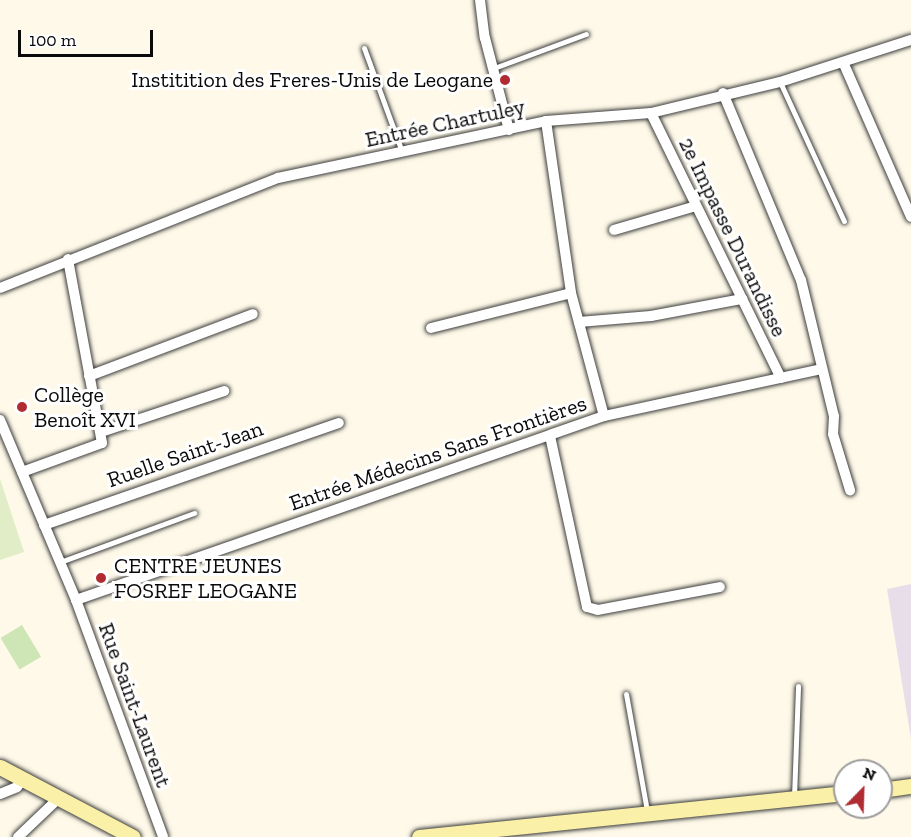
<!DOCTYPE html>
<meta charset="utf-8">
<style>
body{margin:0}
#map{position:relative;width:911px;height:837px;overflow:hidden;background:#fef9e8;font-family:"Zilla Slab",serif}
div>[style]{position:absolute}
.industrial>*{inset:0;background:#e8dee9}
.green>*{inset:0;background:#cee5b5;transform-origin:0 0}
.pitch>*{inset:0;background:#e0edc6}
.roads{filter:drop-shadow(0 0 2px #3d3d3d) drop-shadow(0 0 2px #3d3d3d)}
.lane>*{height:5px;margin:-2.5px;padding:0 2.5px;transform-origin:2.5px;border-radius:2.5px;background:#fff}
.street>*{height:10px;margin:-5px;padding:0 5px;transform-origin:5px;border-radius:5px;background:#fff}
.secondary>*{height:15px;margin:-7.5px;padding:0 7.5px;transform-origin:7.5px;border-radius:7.5px;background:#faf0a7}
.dots>*{width:16px;height:16px;translate:-50% -50%;box-sizing:border-box;border:3px solid #fff;border-radius:50%}
span{translate:-50% -50%;white-space:nowrap;text-align:center;line-height:1.15;-webkit-text-stroke:6px #fff;paint-order:stroke}
.poi-label{font-size:22px;color:#0a0a0a}
.right{translate:-100% -50%;text-align:right}
.left{translate:0 -50%;text-align:left}
.street-label{font-size:22px;color:#0a0a0a}
.north{position:absolute;left:833px;top:759px;width:60px;height:60px;box-sizing:border-box;background:#fff;border:2px solid #9d9d9d;border-radius:50%;rotate:23deg;font-size:16px;font-weight:700;line-height:24px;text-align:center;color:#0a0a0a}
.north::after{content:'';display:block;margin:auto;width:21px;height:27px;background:#b12b33;clip-path:polygon(50% 0,100% 100%,50% 72%,0 100%)}
.scale{position:absolute;left:18px;top:30px;width:135px;height:27px;box-sizing:border-box;border:3px solid #0a0a0a;border-top:0;padding-left:8px;font-size:18px;line-height:21px;white-space:nowrap;color:#0a0a0a;-webkit-text-stroke:4px #fff;paint-order:stroke}
</style>
<div id="map">
<div class="industrial">
<i style="clip-path:polygon(911px 584px,911px 739px,887px 589px)"></i>
</div>
<div class="green">
<i style="left:22px;top:625px;width:37px;height:25px;rotate:59deg"></i>
</div>
<div class="pitch">
<i style="clip-path:polygon(0 479px,24px 552px,0 560px)"></i>
</div>
<div class="roads">
<div class="lane">
<i style="left:364px;top:48px;width:111px;rotate:69.9deg"></i>
<i style="left:494px;top:68px;width:98px;rotate:-20.3deg"></i>
<i style="left:780px;top:82px;width:153px;rotate:65.3deg"></i>
<i style="left:60px;top:562px;width:143px;rotate:-20.1deg"></i>
<i style="left:626px;top:694px;width:119px;rotate:79.8deg"></i>
<i style="left:794px;top:797px;width:111px;rotate:-87.9deg"></i>
</div>
<div class="street">
<i style="left:480px;top:0;width:38px;rotate:83deg"></i>
<i style="left:485px;top:38px;width:95px;rotate:75.4deg"></i>
<i style="left:843px;top:62px;width:169px;rotate:66.3deg"></i>
<i style="left:723px;top:93px;width:203px;rotate:67.4deg"></i>
<i style="left:801px;top:280px;width:140px;rotate:76.4deg"></i>
<i style="left:834px;top:416px;width:18px;rotate:93deg"></i>
<i style="left:833px;top:434px;width:59px;rotate:73.1deg"></i>
<i style="left:651px;top:113px;width:295px;rotate:63.9deg"></i>
<i style="left:546px;top:121px;width:174px;rotate:81.7deg"></i>
<i style="left:571px;top:293px;width:127px;rotate:75deg"></i>
<i style="left:614px;top:230px;width:85px;rotate:-16.3deg"></i>
<i style="left:0;top:288px;width:299px;rotate:-21.6deg"></i>
<i style="left:278px;top:178px;width:274px;rotate:-12deg"></i>
<i style="left:546px;top:121px;width:105px;rotate:-4.4deg"></i>
<i style="left:651px;top:113px;width:133px;rotate:-13.5deg"></i>
<i style="left:780px;top:82px;width:138px;rotate:-17.8deg"></i>
<i style="left:579px;top:322px;width:72px;rotate:-4.8deg"></i>
<i style="left:651px;top:316px;width:93px;rotate:-10.6deg"></i>
<i style="left:431px;top:328px;width:144px;rotate:-14deg"></i>
<i style="left:89px;top:376px;width:175px;rotate:-20.7deg"></i>
<i style="left:0;top:420px;width:195px;rotate:67.1deg"></i>
<i style="left:76px;top:600px;width:252px;rotate:69.8deg"></i>
<i style="left:101px;top:432px;width:130px;rotate:-18.4deg"></i>
<i style="left:550px;top:436px;width:175px;rotate:77.8deg"></i>
<i style="left:587px;top:607px;width:11px;rotate:15deg"></i>
<i style="left:598px;top:610px;width:124px;rotate:-10.7deg"></i>
<i style="left:22px;top:472px;width:85px;rotate:-19.9deg"></i>
<i style="left:102px;top:443px;width:187px;rotate:-100.5deg"></i>
<i style="left:44px;top:525px;width:312px;rotate:-19.1deg"></i>
<i style="left:76px;top:600px;width:559px;rotate:-19.21deg"></i>
<i style="left:604px;top:416px;width:222px;rotate:-12.2deg"></i>
<i style="left:0;top:794px;width:18px;rotate:-22deg"></i>
<i style="left:17px;top:787px;width:10px;rotate:-53deg"></i>
<i style="left:18px;top:837px;width:57px;rotate:-43.6deg"></i>
</div>
<div class="secondary">
<i style="left:0;top:767px;width:150px;rotate:27.8deg"></i>
<i style="left:881px;top:790px;width:30px;rotate:-8deg"></i>
<i style="left:419px;top:837px;width:428px;rotate:-5.9deg"></i>
</div>
</div>
<div class="dots">
<i style="left:505px;top:80px;background:#b12b33"></i>
<i style="left:22px;top:407px;background:#b12b33"></i>
<i style="left:101px;top:578px;background:#b12b33"></i>
</div>
<div class="poi-label">
<span class="right" style="left:493px;top:80px">Institition des Freres-Unis de Leogane</span>
<span class="left" style="left:34px;top:407px">Collège<br>Benoît XVI</span>
<span class="left" style="left:114px;top:578px">CENTRE JEUNES<br>FOSREF LEOGANE</span>
</div>
<div class="street-label">
<span style="left:445px;top:123px;rotate:-12deg">Entrée Chartuley</span>
<span style="left:733px;top:237px;rotate:64deg">2e Impasse Durandisse</span>
<span style="left:438px;top:453px;rotate:-19deg">Entrée Médecins Sans Frontières</span>
<span style="left:185px;top:454px;rotate:-19deg">Ruelle Saint-Jean</span>
<span style="left:135px;top:705px;rotate:70deg">Rue Saint-Laurent</span>
</div>
<div class="north">N</div>
<div class="scale">100 m</div>
</div>
